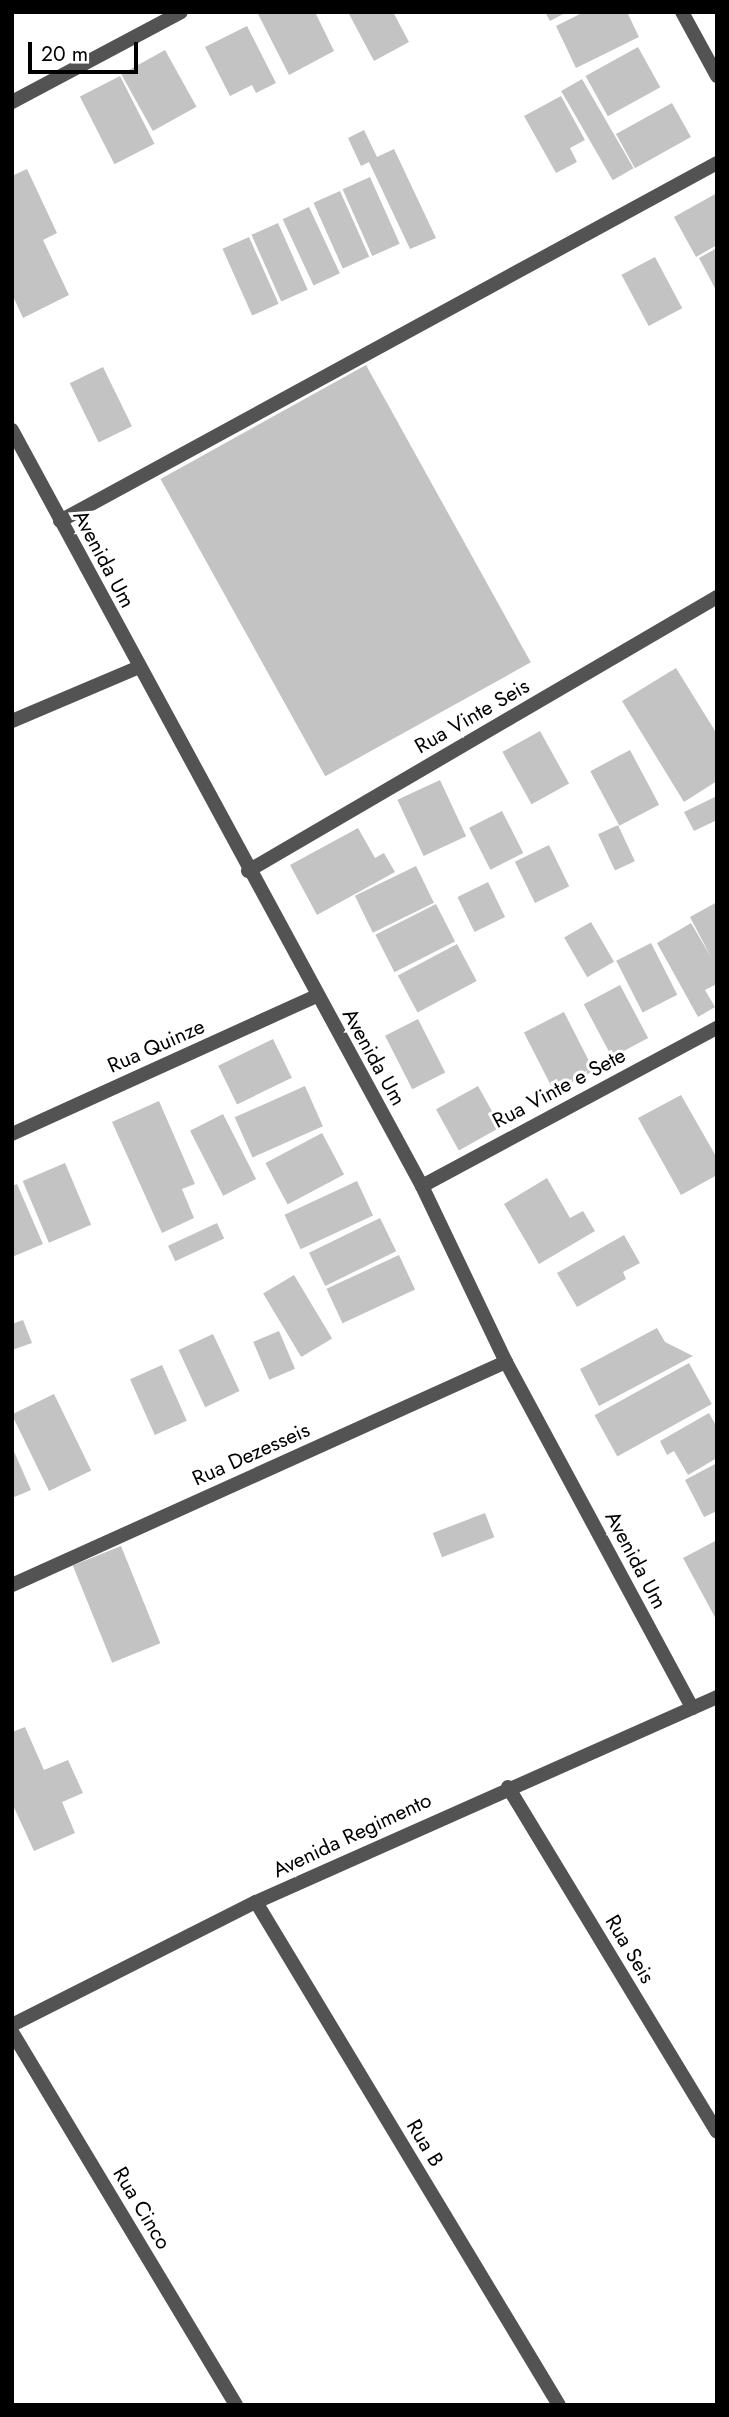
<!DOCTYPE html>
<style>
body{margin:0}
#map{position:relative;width:729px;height:2417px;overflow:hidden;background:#fff;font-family:Jost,sans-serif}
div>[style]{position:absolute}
.building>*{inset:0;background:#c3c3c3;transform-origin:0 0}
.street>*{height:14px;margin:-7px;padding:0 7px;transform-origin:7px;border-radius:7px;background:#535353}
span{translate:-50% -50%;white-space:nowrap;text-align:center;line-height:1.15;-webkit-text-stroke:6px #fff;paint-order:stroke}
.street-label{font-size:21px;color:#000}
.frame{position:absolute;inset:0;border:14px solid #000;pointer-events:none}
.scale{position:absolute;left:28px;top:42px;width:110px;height:32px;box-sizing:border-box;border:4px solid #000;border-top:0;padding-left:9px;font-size:21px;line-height:24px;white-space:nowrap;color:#000;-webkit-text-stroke:5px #fff;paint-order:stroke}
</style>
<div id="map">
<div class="building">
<i style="clip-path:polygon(315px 12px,334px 51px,289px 75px,258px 14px)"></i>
<i style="clip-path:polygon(348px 12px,393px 12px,409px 42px,374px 61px)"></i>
<i style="clip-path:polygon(545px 12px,567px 12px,550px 21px)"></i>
<i style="clip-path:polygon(584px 12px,627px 12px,639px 37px,576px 68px,556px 26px)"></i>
<i style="clip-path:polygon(247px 26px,276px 83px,256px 93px,252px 85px,230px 96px,205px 47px)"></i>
<i style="left:638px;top:47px;width:46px;height:60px;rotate:61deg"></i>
<i style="left:165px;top:50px;width:65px;height:50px;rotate:61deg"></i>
<i style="left:120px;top:76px;width:76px;height:45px;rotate:63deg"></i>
<i style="left:582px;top:79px;width:103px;height:24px;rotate:60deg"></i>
<i style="clip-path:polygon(561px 96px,585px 140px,570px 148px,577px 162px,556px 173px,524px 116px)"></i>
<i style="left:672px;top:103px;width:39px;height:64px;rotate:61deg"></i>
<i style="clip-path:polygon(364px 130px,377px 157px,394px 149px,436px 238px,410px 249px,369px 162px,361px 166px,348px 138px)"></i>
<i style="clip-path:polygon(27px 169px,57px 233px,43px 240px,69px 295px,23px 318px,12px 294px,12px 176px)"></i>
<i style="left:370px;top:177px;width:73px;height:30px;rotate:66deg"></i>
<i style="left:340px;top:191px;width:72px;height:29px;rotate:66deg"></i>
<i style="clip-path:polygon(717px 193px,717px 245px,696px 257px,674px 217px)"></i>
<i style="left:309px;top:207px;width:73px;height:29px;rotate:65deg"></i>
<i style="left:278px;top:223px;width:73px;height:29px;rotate:66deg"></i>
<i style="left:249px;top:237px;width:73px;height:29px;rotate:66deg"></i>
<i style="clip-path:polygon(717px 248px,717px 292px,699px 258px)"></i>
<i style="left:655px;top:257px;width:58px;height:38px;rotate:62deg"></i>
<i style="left:366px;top:365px;width:340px;height:235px;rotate:61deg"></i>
<i style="left:103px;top:367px;width:66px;height:37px;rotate:64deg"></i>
<i style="clip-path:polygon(676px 668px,717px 734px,717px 781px,684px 802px,622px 701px)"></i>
<i style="left:540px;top:731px;width:60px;height:43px;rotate:61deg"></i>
<i style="left:630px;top:750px;width:62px;height:45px;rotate:62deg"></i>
<i style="left:440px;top:780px;width:62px;height:47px;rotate:65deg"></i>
<i style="clip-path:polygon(717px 796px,717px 820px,694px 831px,684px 812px)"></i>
<i style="left:502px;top:811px;width:47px;height:37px;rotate:63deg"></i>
<i style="left:618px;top:825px;width:40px;height:22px;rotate:65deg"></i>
<i style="clip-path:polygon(358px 828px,375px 858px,384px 853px,395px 872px,317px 915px,290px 865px)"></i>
<i style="left:549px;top:845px;width:46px;height:38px;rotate:64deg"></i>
<i style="left:416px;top:866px;width:41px;height:68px;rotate:64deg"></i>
<i style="left:488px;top:882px;width:39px;height:34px;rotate:64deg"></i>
<i style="clip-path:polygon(717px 902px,717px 984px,705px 990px,715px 1007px,698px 1017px,657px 943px,691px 923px,711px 957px,690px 917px)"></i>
<i style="left:436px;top:904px;width:42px;height:68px;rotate:63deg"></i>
<i style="left:591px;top:922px;width:46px;height:31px;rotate:60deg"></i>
<i style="left:651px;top:943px;width:58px;height:39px;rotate:63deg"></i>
<i style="left:457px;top:944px;width:42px;height:67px;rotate:62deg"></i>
<i style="left:620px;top:985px;width:60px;height:41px;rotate:62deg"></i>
<i style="left:564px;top:1012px;width:66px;height:45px;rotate:63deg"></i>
<i style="left:418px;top:1019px;width:60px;height:37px;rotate:63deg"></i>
<i style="left:273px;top:1039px;width:43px;height:61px;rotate:64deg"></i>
<i style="left:305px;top:1086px;width:44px;height:77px;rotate:66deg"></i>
<i style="left:478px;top:1086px;width:47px;height:48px;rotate:61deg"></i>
<i style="clip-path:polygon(681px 1095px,717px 1158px,717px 1175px,681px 1195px,638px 1118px)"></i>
<i style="clip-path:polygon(159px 1101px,195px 1184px,182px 1189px,194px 1218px,162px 1233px,112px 1122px)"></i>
<i style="left:223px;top:1114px;width:73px;height:37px;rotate:63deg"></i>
<i style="left:322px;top:1133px;width:47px;height:64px;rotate:62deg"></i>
<i style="left:65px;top:1163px;width:67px;height:46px;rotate:67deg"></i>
<i style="clip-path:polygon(547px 1178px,570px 1218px,583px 1211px,595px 1231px,539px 1264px,504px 1204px)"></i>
<i style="left:357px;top:1181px;width:38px;height:80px;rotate:65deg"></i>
<i style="clip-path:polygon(17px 1184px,43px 1244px,12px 1257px,12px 1186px)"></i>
<i style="left:380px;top:1218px;width:37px;height:79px;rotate:64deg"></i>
<i style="left:217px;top:1223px;width:17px;height:54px;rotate:65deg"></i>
<i style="clip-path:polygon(624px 1235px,640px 1263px,623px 1272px,626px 1279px,577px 1307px,557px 1273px)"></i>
<i style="left:399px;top:1255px;width:38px;height:80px;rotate:65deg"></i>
<i style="left:294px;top:1275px;width:74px;height:36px;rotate:59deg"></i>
<i style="clip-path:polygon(23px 1320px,32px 1343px,12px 1350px,12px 1324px)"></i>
<i style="clip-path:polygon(657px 1328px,665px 1342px,693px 1356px,599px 1406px,580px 1369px)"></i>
<i style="left:279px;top:1331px;width:41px;height:28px;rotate:67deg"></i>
<i style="left:213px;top:1334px;width:63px;height:38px;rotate:65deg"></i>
<i style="left:689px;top:1363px;width:47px;height:108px;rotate:61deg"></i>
<i style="left:162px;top:1365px;width:61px;height:35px;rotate:66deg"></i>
<i style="left:54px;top:1394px;width:85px;height:47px;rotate:64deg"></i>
<i style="clip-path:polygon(709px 1413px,717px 1427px,717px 1458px,688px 1475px,674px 1451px,667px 1455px,660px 1441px)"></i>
<i style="clip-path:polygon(12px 1447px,31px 1490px,12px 1498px)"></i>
<i style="clip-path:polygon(717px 1463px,717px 1511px,704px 1517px,685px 1480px)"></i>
<i style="left:485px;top:1513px;width:26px;height:56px;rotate:69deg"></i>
<i style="clip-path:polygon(717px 1540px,717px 1621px,683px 1558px)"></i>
<i style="left:121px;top:1546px;width:105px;height:52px;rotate:68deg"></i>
<i style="clip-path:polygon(25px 1727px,44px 1770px,68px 1760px,83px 1793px,62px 1802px,75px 1833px,34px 1851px,12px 1803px,12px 1732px)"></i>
</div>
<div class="street">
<i style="left:682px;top:12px;width:73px;rotate:61.3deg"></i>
<i style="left:12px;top:102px;width:191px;rotate:-28deg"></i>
<i style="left:12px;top:430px;width:860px;rotate:61.53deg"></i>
<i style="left:422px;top:1186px;width:195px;rotate:64.5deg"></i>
<i style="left:506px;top:1362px;width:393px;rotate:61.7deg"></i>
<i style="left:60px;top:521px;width:748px;rotate:-28.59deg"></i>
<i style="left:12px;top:721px;width:136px;rotate:-23deg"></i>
<i style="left:248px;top:871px;width:543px;rotate:-30.29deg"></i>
<i style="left:12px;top:1134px;width:334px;rotate:-24.4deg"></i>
<i style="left:422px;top:1186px;width:335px;rotate:-28.2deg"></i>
<i style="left:12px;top:1585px;width:542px;rotate:-24.3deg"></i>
<i style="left:508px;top:1787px;width:403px;rotate:58.8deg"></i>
<i style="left:256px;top:1902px;width:587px;rotate:58.94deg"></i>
<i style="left:12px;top:2025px;width:273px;rotate:-26.8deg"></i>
<i style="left:256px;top:1902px;width:505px;rotate:-23.97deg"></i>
<i style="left:12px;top:2032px;width:435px;rotate:59deg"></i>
</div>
<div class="street-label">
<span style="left:104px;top:559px;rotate:62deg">Avenida Um</span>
<span style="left:472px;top:716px;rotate:-30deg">Rua Vinte Seis</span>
<span style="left:156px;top:1046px;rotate:-24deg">Rua Quinze</span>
<span style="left:374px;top:1057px;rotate:61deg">Avenida Um</span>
<span style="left:559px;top:1088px;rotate:-28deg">Rua Vinte e Sete</span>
<span style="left:251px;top:1454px;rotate:-24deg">Rua Dezesseis</span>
<span style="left:636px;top:1560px;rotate:62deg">Avenida Um</span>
<span style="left:352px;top:1835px;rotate:-25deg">Avenida Regimento</span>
<span style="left:630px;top:1949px;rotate:59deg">Rua Seis</span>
<span style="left:425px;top:2143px;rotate:59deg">Rua B</span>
<span style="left:142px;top:2208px;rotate:59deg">Rua Cinco</span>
</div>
<div class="frame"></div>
<div class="scale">20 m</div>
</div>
